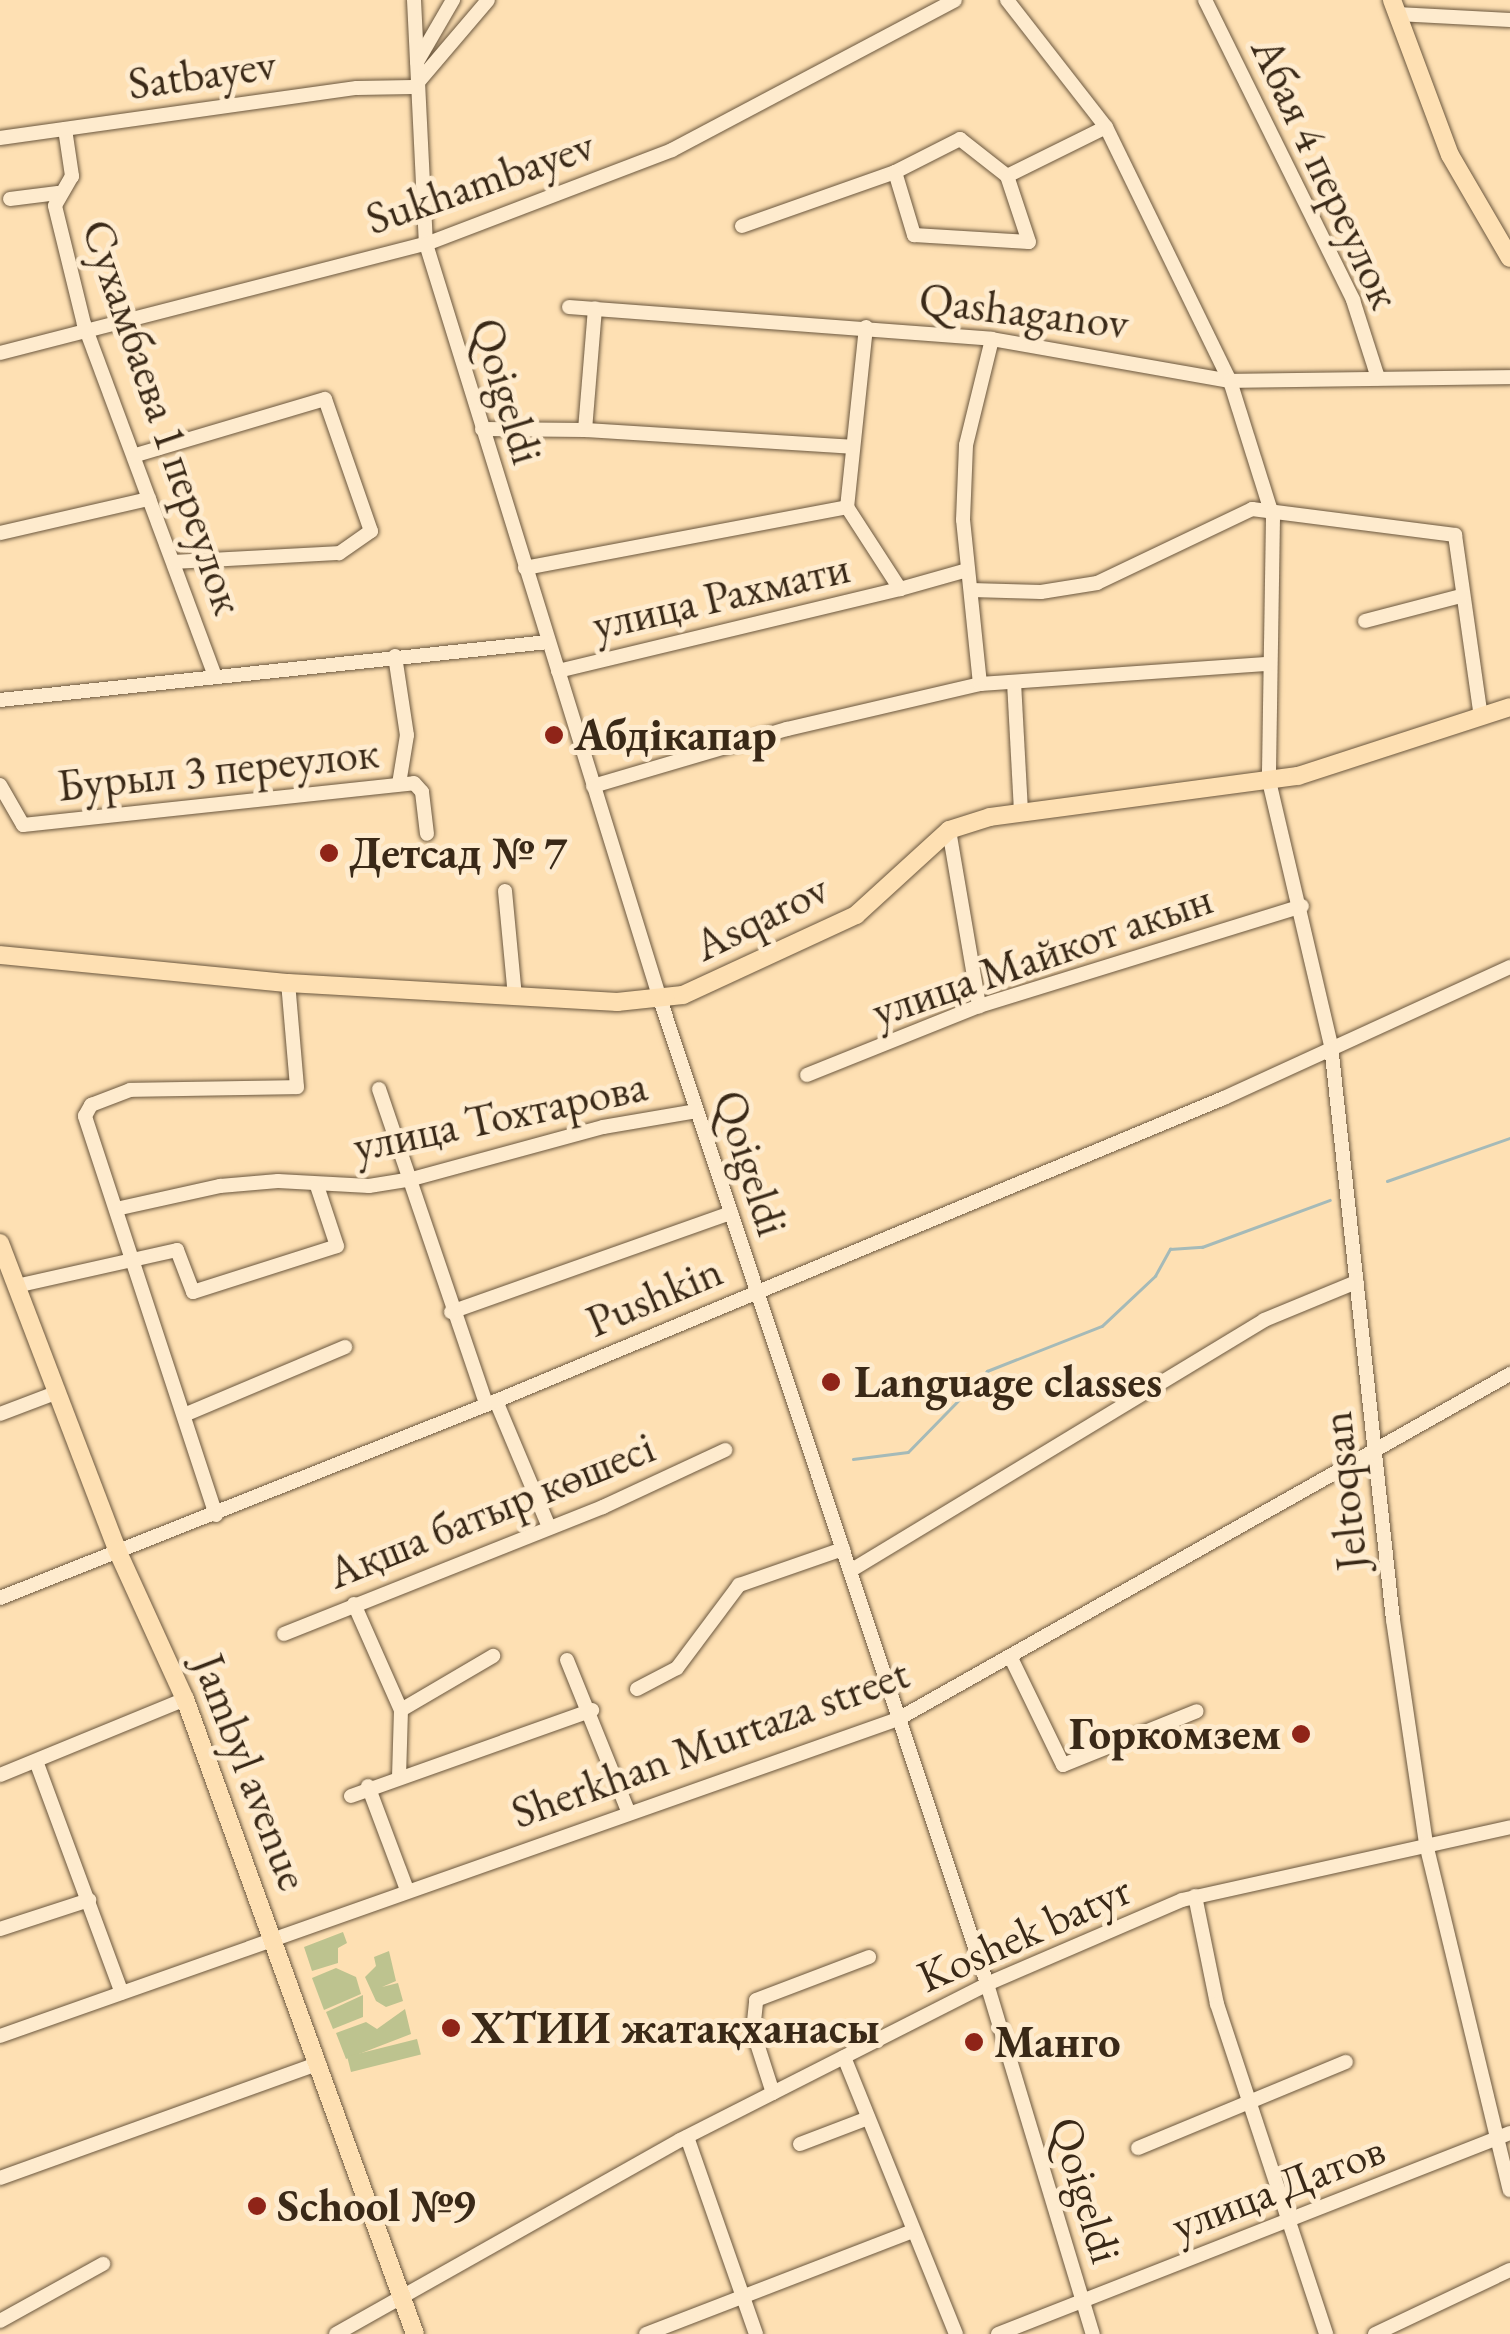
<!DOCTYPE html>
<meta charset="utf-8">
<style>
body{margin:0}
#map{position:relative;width:1510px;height:2334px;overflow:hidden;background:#fee0b3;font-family:"EB Garamond",serif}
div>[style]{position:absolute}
.green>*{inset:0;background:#bdc38f;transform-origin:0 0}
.stream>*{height:2.5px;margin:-1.25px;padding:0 1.25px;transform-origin:1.25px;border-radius:1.25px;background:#a5bab8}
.roads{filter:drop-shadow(0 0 2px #6b573e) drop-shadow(0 0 2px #6b573e)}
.minor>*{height:14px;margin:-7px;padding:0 7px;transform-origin:7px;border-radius:7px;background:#feebce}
.major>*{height:18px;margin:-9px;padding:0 9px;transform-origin:9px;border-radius:9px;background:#fee0b3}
.dots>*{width:28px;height:28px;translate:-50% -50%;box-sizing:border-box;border:5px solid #feebce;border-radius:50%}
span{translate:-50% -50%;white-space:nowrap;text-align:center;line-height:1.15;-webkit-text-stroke:10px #feebce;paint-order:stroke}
.street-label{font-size:45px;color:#3a2917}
.poi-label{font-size:45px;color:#3a2917;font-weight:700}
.left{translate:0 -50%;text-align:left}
.right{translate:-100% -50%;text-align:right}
</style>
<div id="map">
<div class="green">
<i style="clip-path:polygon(343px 1932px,347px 1943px,338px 1948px,338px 1963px,312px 1971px,304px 1947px)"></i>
<i style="clip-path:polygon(389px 1951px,396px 1981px,382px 1987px,398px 1983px,403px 2001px,386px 2007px,376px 2001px,365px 1977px,376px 1966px,374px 1957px)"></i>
<i style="clip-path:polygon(336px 1968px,356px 1977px,361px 1994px,324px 2010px,312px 1978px)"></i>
<i style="clip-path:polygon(363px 1995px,363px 2017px,333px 2029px,326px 2012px)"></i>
<i style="clip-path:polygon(405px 2009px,411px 2034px,346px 2059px,336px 2033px,366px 2022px,377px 2029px)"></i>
<i style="left:417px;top:2039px;width:16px;height:72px;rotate:76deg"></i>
</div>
<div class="stream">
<i style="left:1387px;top:1181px;width:130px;rotate:-19.3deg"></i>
<i style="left:853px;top:1459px;width:55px;rotate:-7.3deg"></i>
<i style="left:908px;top:1452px;width:113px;rotate:-45.7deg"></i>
<i style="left:987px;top:1371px;width:123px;rotate:-21.4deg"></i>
<i style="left:1102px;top:1326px;width:73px;rotate:-43.3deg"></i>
<i style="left:1155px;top:1276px;width:31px;rotate:-61deg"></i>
<i style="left:1170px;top:1249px;width:32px;rotate:-4deg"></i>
<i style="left:1202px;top:1247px;width:136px;rotate:-20.2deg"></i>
</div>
<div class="roads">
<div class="minor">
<i style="left:414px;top:0;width:244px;rotate:87.2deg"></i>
<i style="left:426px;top:244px;width:790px;rotate:72.78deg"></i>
<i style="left:660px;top:999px;width:1038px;rotate:71.63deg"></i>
<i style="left:987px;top:1984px;width:366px;rotate:73.2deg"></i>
<i style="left:1007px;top:0;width:161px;rotate:52.1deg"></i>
<i style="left:1106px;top:127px;width:283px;rotate:64deg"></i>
<i style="left:1230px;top:381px;width:143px;rotate:72.5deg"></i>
<i style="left:1273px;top:517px;width:264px;rotate:90.9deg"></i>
<i style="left:1269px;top:781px;width:271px;rotate:76.8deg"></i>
<i style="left:1331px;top:1045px;width:578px;rotate:83.85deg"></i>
<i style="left:1393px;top:1620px;width:226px;rotate:81.6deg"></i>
<i style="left:1426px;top:1844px;width:356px;rotate:76.4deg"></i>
<i style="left:1205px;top:0;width:335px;rotate:63.7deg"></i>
<i style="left:1353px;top:300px;width:82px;rotate:72.2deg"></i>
<i style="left:1397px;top:14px;width:113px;rotate:3deg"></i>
<i style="left:417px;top:62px;width:72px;rotate:-59.9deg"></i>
<i style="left:414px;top:87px;width:114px;rotate:-49.6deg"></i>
<i style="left:65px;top:129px;width:48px;rotate:81.5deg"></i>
<i style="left:72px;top:176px;width:34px;rotate:120deg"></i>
<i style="left:55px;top:206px;width:122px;rotate:76.2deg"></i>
<i style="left:84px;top:324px;width:373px;rotate:69.6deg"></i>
<i style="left:0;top:138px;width:360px;rotate:-8deg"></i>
<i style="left:357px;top:88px;width:56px;rotate:-1deg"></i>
<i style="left:895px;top:172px;width:66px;rotate:73.2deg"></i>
<i style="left:914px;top:235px;width:115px;rotate:3.5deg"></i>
<i style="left:1029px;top:242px;width:70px;rotate:-108.4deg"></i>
<i style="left:10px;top:199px;width:48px;rotate:-7.1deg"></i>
<i style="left:742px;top:226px;width:162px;rotate:-19.4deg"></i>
<i style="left:895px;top:172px;width:73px;rotate:-26.9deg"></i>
<i style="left:960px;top:139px;width:60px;rotate:38.2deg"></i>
<i style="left:1007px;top:176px;width:110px;rotate:-26.3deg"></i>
<i style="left:569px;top:307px;width:424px;rotate:4.3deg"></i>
<i style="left:992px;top:339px;width:242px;rotate:10deg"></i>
<i style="left:1230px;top:381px;width:280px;rotate:-0.8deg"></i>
<i style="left:866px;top:327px;width:181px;rotate:96deg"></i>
<i style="left:847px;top:507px;width:98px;rotate:57.1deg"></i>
<i style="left:900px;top:589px;width:70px;rotate:-15.8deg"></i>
<i style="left:0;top:353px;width:440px;rotate:-14.4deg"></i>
<i style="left:426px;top:244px;width:263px;rotate:-20.9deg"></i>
<i style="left:672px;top:150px;width:320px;rotate:-27.9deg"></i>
<i style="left:482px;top:429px;width:103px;rotate:0.6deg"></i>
<i style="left:585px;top:430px;width:122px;rotate:-85.3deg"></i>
<i style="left:585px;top:430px;width:268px;rotate:3.6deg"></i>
<i style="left:136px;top:455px;width:197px;rotate:-16.5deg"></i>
<i style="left:325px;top:399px;width:140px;rotate:70.8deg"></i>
<i style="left:371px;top:531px;width:39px;rotate:145deg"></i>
<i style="left:339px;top:553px;width:164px;rotate:176.9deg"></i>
<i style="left:0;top:533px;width:153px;rotate:-12.9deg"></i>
<i style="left:525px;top:568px;width:328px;rotate:-10.7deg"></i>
<i style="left:971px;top:590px;width:70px;rotate:1.6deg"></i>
<i style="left:1041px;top:592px;width:57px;rotate:-9.1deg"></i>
<i style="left:1097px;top:583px;width:172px;rotate:-25.5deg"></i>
<i style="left:1252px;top:509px;width:205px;rotate:7.3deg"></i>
<i style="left:1455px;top:535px;width:184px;rotate:81.9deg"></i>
<i style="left:1365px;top:621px;width:99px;rotate:-14.6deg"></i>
<i style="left:395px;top:656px;width:80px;rotate:81.4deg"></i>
<i style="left:407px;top:735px;width:50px;rotate:99.3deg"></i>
<i style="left:558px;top:671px;width:352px;rotate:-13.5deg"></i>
<i style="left:1014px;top:682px;width:130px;rotate:86.9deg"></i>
<i style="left:980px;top:684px;width:165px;rotate:-95.9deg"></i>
<i style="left:963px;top:520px;width:75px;rotate:-87.7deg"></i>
<i style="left:966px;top:445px;width:109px;rotate:-76.2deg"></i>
<i style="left:0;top:700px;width:551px;rotate:-6.04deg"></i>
<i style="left:0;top:785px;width:46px;rotate:60.1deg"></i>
<i style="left:23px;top:825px;width:393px;rotate:-6.1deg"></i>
<i style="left:414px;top:783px;width:12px;rotate:48deg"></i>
<i style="left:422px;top:792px;width:42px;rotate:83.2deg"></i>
<i style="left:593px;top:786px;width:202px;rotate:-16.4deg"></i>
<i style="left:787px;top:729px;width:198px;rotate:-13.1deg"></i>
<i style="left:980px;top:684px;width:290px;rotate:-4deg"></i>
<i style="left:949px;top:830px;width:179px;rotate:80.3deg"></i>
<i style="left:505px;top:891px;width:105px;rotate:84.6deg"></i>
<i style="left:807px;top:1075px;width:185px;rotate:-21.9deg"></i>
<i style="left:979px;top:1006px;width:338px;rotate:-17.2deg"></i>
<i style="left:379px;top:1089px;width:330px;rotate:71.2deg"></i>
<i style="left:116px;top:1209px;width:107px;rotate:-12.5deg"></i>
<i style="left:220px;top:1186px;width:58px;rotate:-4.9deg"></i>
<i style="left:278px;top:1181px;width:91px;rotate:3.1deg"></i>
<i style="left:369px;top:1186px;width:44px;rotate:-9.2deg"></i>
<i style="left:412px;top:1179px;width:198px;rotate:-15.2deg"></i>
<i style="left:603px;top:1127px;width:95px;rotate:-9.7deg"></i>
<i style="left:16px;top:1286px;width:165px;rotate:-12.6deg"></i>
<i style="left:177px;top:1250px;width:45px;rotate:69.1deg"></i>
<i style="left:193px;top:1292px;width:151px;rotate:-17.7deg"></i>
<i style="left:337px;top:1246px;width:63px;rotate:-108.4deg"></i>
<i style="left:451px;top:1312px;width:297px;rotate:-19.5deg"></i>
<i style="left:496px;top:1401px;width:137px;rotate:67.2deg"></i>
<i style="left:0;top:1414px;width:62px;rotate:-20.8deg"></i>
<i style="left:184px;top:1415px;width:175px;rotate:-22.9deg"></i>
<i style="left:216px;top:1515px;width:420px;rotate:-108.2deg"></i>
<i style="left:85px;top:1116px;width:13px;rotate:-61deg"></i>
<i style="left:91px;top:1105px;width:42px;rotate:-21deg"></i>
<i style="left:130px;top:1090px;width:167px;rotate:-1deg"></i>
<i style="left:297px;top:1087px;width:104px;rotate:-94.9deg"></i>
<i style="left:850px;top:1571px;width:484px;rotate:-31.2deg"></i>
<i style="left:1264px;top:1320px;width:100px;rotate:-22.4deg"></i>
<i style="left:0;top:1598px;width:534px;rotate:-21.66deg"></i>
<i style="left:496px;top:1401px;width:789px;rotate:-22.6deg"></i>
<i style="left:1224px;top:1098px;width:315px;rotate:-24.6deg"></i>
<i style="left:354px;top:1604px;width:116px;rotate:66.1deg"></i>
<i style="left:401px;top:1710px;width:67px;rotate:91.7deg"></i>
<i style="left:284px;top:1634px;width:343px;rotate:-21.7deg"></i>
<i style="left:603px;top:1507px;width:135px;rotate:-25deg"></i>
<i style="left:1011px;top:1658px;width:119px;rotate:64.1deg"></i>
<i style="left:1063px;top:1765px;width:144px;rotate:-21.9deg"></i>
<i style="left:567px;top:1660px;width:163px;rotate:68deg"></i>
<i style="left:637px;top:1689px;width:45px;rotate:-27.7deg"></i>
<i style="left:677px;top:1668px;width:104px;rotate:-53.2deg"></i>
<i style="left:739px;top:1585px;width:110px;rotate:-19.1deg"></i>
<i style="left:401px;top:1710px;width:107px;rotate:-30.4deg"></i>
<i style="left:36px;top:1761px;width:247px;rotate:69.7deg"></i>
<i style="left:0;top:1775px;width:200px;rotate:-22.3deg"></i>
<i style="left:368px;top:1786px;width:111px;rotate:69.4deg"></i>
<i style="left:351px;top:1796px;width:256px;rotate:-19.6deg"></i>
<i style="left:1195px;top:1896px;width:110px;rotate:78.5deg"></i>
<i style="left:1217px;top:2004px;width:348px;rotate:71.7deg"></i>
<i style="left:0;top:1929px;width:94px;rotate:-18deg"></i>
<i style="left:0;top:2036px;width:952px;rotate:-19.44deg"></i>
<i style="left:898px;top:1719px;width:703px;rotate:-29.41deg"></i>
<i style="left:844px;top:2057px;width:299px;rotate:68deg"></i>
<i style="left:773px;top:2093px;width:65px;rotate:-107.9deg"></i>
<i style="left:753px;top:2031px;width:31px;rotate:-84deg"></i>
<i style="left:756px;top:2000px;width:121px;rotate:-20.8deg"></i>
<i style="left:687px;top:2137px;width:209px;rotate:70.7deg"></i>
<i style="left:800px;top:2144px;width:73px;rotate:-20.9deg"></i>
<i style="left:1138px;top:2148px;width:225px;rotate:-22.5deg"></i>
<i style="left:0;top:2178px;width:339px;rotate:-19.8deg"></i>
<i style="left:0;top:2321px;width:118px;rotate:-29deg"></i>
<i style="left:336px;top:2334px;width:395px;rotate:-29.4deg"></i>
<i style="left:680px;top:2140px;width:344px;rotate:-26.9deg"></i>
<i style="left:987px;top:1984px;width:212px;rotate:-23.3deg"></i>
<i style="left:1182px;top:1900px;width:336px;rotate:-12.5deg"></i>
<i style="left:646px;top:2334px;width:286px;rotate:-21.1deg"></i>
<i style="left:998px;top:2334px;width:550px;rotate:-21.43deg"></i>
<i style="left:1375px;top:2334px;width:149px;rotate:-25.4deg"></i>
</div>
<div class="major">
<i style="left:1392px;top:0;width:165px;rotate:69.5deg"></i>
<i style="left:1450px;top:155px;width:119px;rotate:59.8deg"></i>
<i style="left:0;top:955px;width:289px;rotate:5.6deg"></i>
<i style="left:288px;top:983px;width:330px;rotate:3.3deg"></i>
<i style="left:617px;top:1002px;width:66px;rotate:-6.1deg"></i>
<i style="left:683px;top:995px;width:191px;rotate:-24.8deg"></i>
<i style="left:856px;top:915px;width:126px;rotate:-42.4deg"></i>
<i style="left:949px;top:830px;width:43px;rotate:-17.6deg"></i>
<i style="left:990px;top:817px;width:311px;rotate:-7.6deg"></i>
<i style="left:1298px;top:776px;width:223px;rotate:-18deg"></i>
<i style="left:0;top:1243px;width:329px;rotate:69.1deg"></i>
<i style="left:117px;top:1550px;width:164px;rotate:65.5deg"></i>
<i style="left:185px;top:1699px;width:675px;rotate:70.09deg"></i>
</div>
</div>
<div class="dots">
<i style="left:554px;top:735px;background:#8f2418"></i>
<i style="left:329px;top:853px;background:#8f2418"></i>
<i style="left:831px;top:1382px;background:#8f2418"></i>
<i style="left:1301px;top:1734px;background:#8f2418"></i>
<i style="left:451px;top:2028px;background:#8f2418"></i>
<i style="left:974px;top:2042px;background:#8f2418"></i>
<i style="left:257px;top:2206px;background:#8f2418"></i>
</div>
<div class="street-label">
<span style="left:202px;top:74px;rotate:-8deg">Satbayev</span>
<span style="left:1326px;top:173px;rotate:65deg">Абая 4 переулок</span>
<span style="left:480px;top:182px;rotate:-19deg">Sukhambayev</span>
<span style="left:1024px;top:311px;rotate:7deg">Qashaganov</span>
<span style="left:507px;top:391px;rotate:73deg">Qoigeldi</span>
<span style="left:163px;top:417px;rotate:71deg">Сухамбаева 1 переулок</span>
<span style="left:721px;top:596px;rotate:-13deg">улица Рахмати</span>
<span style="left:218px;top:769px;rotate:-6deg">Бурыл 3 переулок</span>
<span style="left:761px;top:917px;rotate:-26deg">Asqarov</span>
<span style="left:1042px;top:955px;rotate:-19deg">улица Майкот акын</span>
<span style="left:500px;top:1116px;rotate:-12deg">улица Тохтарова</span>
<span style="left:751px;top:1163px;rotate:72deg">Qoigeldi</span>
<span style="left:654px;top:1296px;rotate:-23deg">Pushkin</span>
<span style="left:1344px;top:1491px;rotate:-96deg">Jeltoqsan</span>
<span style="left:491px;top:1510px;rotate:-22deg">Ақша батыр көшесі</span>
<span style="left:710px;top:1743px;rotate:-20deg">Sherkhan Murtaza street</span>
<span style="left:251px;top:1772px;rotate:69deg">Jambyl avenue</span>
<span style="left:1024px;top:1933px;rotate:-24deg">Koshek batyr</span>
<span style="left:1278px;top:2187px;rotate:-21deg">улица Датов</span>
<span style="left:1086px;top:2190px;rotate:73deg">Qoigeldi</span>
</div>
<div class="poi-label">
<span class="left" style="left:574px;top:735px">Абдiкапар</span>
<span class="left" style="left:349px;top:853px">Детсад № 7</span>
<span class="left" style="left:854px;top:1382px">Language classes</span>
<span class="right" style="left:1281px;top:1734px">Горкомзем</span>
<span class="left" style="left:471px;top:2028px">ХТИИ жатақханасы</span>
<span class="left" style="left:994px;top:2042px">Манго</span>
<span class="left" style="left:277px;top:2206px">School №9</span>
</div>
</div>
